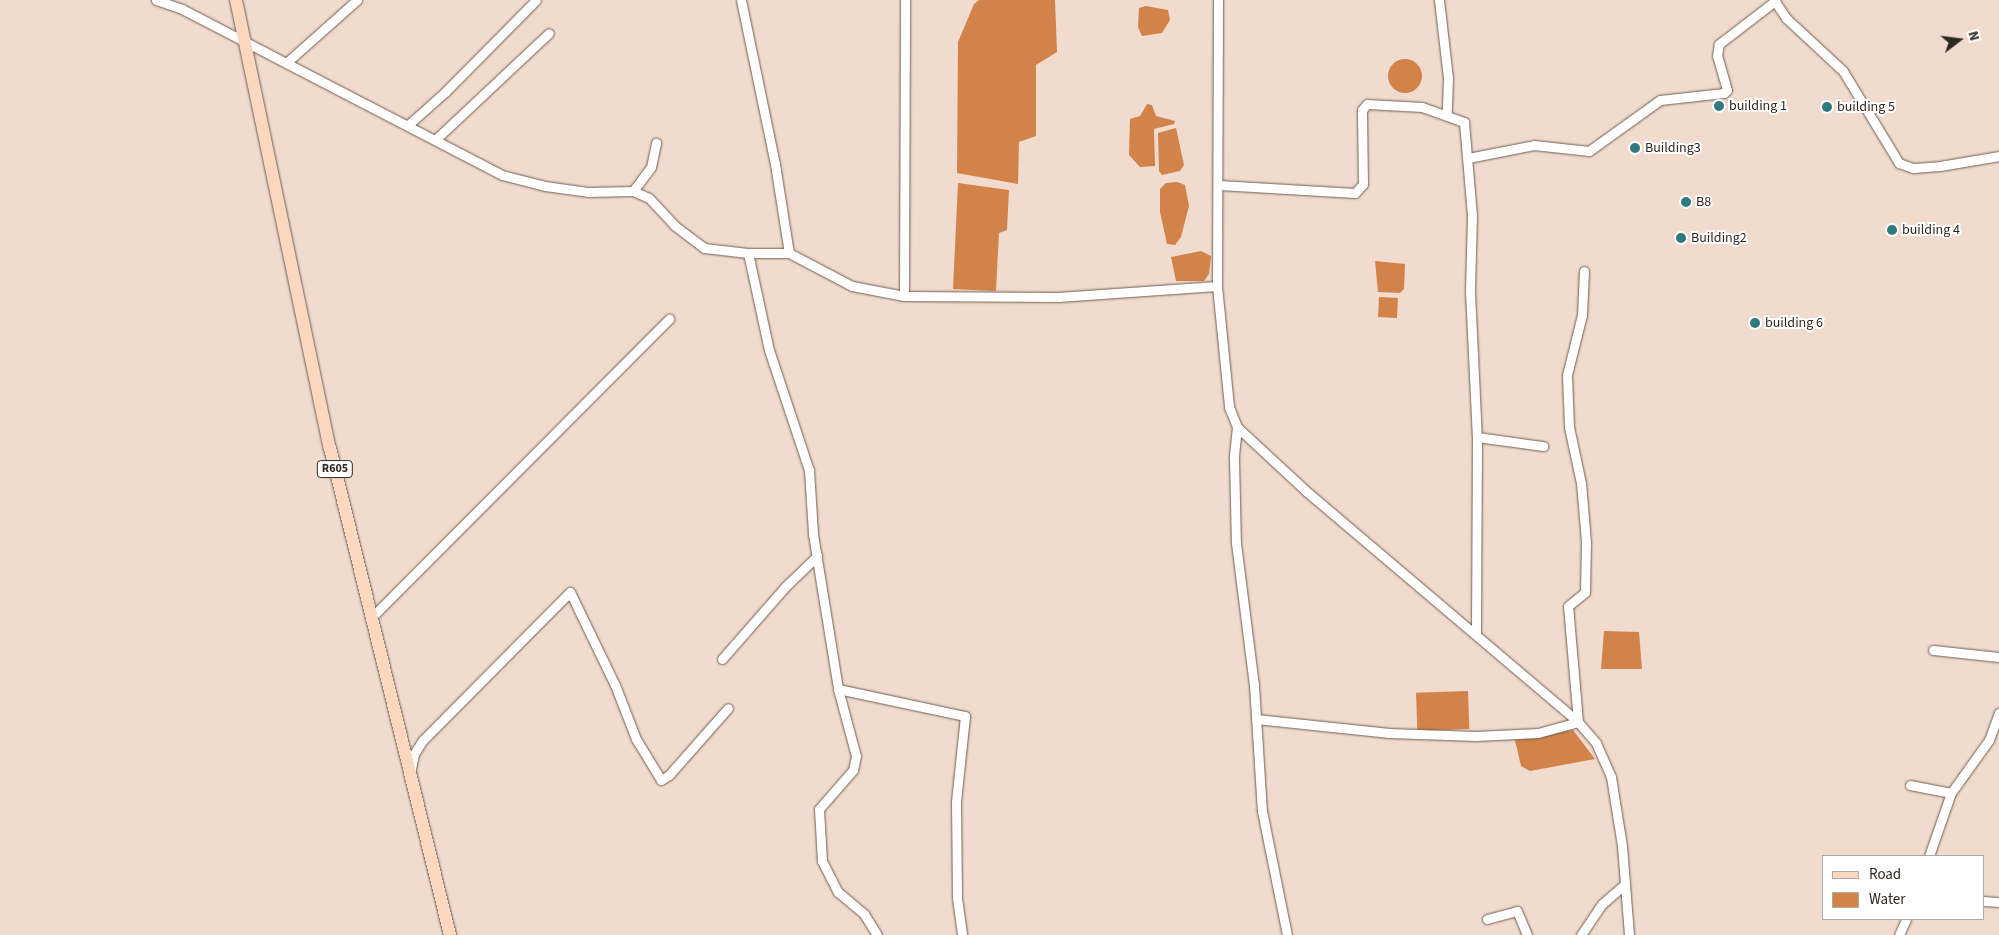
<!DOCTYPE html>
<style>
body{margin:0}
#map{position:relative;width:1999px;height:935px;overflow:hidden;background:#f0dbce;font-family:"Source Sans 3",sans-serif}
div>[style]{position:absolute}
.water>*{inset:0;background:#d28349;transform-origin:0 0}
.round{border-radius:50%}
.roads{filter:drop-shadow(0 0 1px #705e52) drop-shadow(0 0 1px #705e52)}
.minor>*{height:9px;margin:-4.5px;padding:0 4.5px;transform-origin:4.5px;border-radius:4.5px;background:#fff}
.primary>*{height:12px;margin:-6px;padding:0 6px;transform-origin:6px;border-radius:6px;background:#fbd7bf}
.dots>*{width:14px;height:14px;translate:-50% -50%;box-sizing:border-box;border:2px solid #fff;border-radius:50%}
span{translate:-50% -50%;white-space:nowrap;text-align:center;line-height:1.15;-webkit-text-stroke:4px #fff;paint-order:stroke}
.shield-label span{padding:1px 4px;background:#fff;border:1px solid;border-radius:4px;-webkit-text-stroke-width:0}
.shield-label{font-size:12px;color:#2f2722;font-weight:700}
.poi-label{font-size:14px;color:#2f2722}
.left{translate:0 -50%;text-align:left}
.legend{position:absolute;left:1822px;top:855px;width:162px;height:65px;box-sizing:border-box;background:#fff;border:1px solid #aca9a7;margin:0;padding:6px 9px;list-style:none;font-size:15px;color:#2f2722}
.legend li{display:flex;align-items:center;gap:10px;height:25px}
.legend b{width:25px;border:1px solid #aca9a7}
.north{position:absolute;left:1934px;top:15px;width:50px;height:50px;-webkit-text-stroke:4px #fff;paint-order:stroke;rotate:75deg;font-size:14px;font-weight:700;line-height:20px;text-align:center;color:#2f2722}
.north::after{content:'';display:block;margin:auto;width:18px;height:22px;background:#2f2722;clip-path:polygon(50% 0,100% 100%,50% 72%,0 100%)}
</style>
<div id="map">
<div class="water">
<i style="clip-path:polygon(979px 0,1055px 0,1057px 52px,1036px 65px,1036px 136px,1019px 142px,1018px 184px,957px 173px,958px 42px,974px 4px)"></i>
<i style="clip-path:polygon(1146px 6px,1168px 10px,1170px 20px,1162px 33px,1142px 36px,1138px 27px,1139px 8px)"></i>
<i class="round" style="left:1388px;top:59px;width:34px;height:34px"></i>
<i style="clip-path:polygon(1147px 104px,1152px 105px,1156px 116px,1175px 121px,1174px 124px,1154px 129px,1155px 166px,1140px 167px,1129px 155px,1130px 119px,1140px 116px)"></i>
<i style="clip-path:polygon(1176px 128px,1184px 165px,1180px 171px,1162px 175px,1159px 171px,1158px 133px)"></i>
<i style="clip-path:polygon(1177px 182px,1185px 185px,1189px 206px,1181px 237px,1175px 245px,1167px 244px,1160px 212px,1160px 189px,1166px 183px)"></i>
<i style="clip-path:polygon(958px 183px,1009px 190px,1007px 230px,999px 233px,996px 291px,953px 289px)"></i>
<i style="clip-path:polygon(1201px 251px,1211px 256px,1209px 274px,1204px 281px,1176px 281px,1171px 257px)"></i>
<i style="clip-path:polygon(1375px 261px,1405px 264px,1404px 289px,1400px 293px,1378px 292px)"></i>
<i style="left:1379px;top:297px;width:19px;height:20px;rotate:3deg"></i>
<i style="clip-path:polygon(1604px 631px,1639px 632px,1642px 669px,1601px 669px)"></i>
<i style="left:1468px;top:691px;width:38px;height:52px;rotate:88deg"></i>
<i style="clip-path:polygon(1573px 730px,1595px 759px,1530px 771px,1521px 766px,1515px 740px)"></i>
</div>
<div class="roads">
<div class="minor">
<i style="left:156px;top:0;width:28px;rotate:19deg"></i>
<i style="left:182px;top:9px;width:360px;rotate:27.4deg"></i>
<i style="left:502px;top:175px;width:44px;rotate:14.3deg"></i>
<i style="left:545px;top:186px;width:43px;rotate:7.9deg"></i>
<i style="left:588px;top:192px;width:45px;rotate:-1.3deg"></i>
<i style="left:633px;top:191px;width:17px;rotate:24deg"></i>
<i style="left:649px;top:198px;width:38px;rotate:47deg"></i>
<i style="left:675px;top:226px;width:36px;rotate:37deg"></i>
<i style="left:704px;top:248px;width:44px;rotate:6.5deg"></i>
<i style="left:748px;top:253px;width:41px"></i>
<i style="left:789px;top:253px;width:71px;rotate:27.6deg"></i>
<i style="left:852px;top:286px;width:53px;rotate:10.9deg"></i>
<i style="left:904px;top:296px;width:154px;rotate:0.4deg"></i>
<i style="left:1058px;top:297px;width:159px;rotate:-4deg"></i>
<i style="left:1217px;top:286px;width:122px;rotate:84.3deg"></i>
<i style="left:1229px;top:407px;width:22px;rotate:68deg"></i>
<i style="left:1237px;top:427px;width:94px;rotate:42.8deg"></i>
<i style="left:1306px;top:491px;width:357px;rotate:40.3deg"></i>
<i style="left:1578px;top:722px;width:28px;rotate:49deg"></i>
<i style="left:1596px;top:743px;width:37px;rotate:66deg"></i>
<i style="left:1611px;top:777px;width:70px;rotate:80.9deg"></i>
<i style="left:1622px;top:846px;width:89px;rotate:85.5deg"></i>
<i style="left:741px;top:0;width:167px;rotate:78.3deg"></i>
<i style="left:775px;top:164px;width:90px;rotate:81.1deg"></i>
<i style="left:1439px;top:0;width:79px;rotate:83.4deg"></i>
<i style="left:1448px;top:78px;width:36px;rotate:92deg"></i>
<i style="left:1774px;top:0;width:22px;rotate:56deg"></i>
<i style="left:1786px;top:18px;width:78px;rotate:42.9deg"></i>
<i style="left:1843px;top:71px;width:108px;rotate:58.7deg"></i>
<i style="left:1899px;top:163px;width:15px;rotate:20deg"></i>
<i style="left:1913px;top:168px;width:27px;rotate:-4deg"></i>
<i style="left:1940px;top:166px;width:60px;rotate:-9.6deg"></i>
<i style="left:286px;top:63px;width:95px;rotate:-41.6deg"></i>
<i style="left:408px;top:125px;width:50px;rotate:-41.7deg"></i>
<i style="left:445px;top:92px;width:129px;rotate:-45.3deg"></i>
<i style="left:435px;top:140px;width:156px;rotate:-43.2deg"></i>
<i style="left:1468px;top:158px;width:67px;rotate:-11.1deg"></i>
<i style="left:1534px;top:145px;width:55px;rotate:6.2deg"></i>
<i style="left:1589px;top:151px;width:87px;rotate:-35.7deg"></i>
<i style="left:1660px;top:100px;width:64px;rotate:-6.2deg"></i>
<i style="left:1724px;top:93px;width:4px;rotate:-45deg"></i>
<i style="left:1727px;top:90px;width:35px;rotate:-106deg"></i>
<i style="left:1717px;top:56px;width:12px;rotate:-81deg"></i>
<i style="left:1719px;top:44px;width:71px;rotate:-37.5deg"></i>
<i style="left:1219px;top:185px;width:136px;rotate:3.4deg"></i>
<i style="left:1355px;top:193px;width:12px;rotate:-48deg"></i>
<i style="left:1363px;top:184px;width:74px;rotate:-90.8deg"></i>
<i style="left:1362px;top:110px;width:8px;rotate:-50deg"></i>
<i style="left:1367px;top:104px;width:55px;rotate:3.1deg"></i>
<i style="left:1422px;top:107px;width:45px;rotate:19.7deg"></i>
<i style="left:1464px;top:122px;width:93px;rotate:85.1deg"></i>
<i style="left:1472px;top:215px;width:76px;rotate:91.5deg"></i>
<i style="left:1470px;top:291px;width:146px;rotate:87.3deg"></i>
<i style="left:1477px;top:437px;width:196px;rotate:90.3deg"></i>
<i style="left:633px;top:191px;width:30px;rotate:-53deg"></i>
<i style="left:651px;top:167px;width:25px;rotate:-78deg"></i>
<i style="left:748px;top:253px;width:99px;rotate:77.8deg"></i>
<i style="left:769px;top:350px;width:126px;rotate:71.6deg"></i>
<i style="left:809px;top:470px;width:64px;rotate:86.4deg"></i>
<i style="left:813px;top:534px;width:157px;rotate:80.8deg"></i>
<i style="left:838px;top:689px;width:69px;rotate:75deg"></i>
<i style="left:856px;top:756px;width:14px;rotate:102deg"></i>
<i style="left:853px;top:770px;width:52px;rotate:131.1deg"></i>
<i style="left:819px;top:809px;width:52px;rotate:86.7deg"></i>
<i style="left:822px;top:861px;width:35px;rotate:63deg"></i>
<i style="left:838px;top:892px;width:34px;rotate:40deg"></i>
<i style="left:864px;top:914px;width:25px;rotate:58deg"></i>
<i style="left:1217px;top:286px;width:286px;rotate:-89.8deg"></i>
<i style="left:904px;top:296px;width:296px;rotate:-89.8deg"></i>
<i style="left:1237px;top:427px;width:31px;rotate:96deg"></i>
<i style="left:1234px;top:458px;width:85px;rotate:88.7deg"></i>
<i style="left:1236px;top:543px;width:143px;rotate:82.8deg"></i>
<i style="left:1254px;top:685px;width:126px;rotate:86.4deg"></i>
<i style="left:1262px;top:811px;width:126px;rotate:78.6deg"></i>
<i style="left:1477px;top:437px;width:67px;rotate:7.8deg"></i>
<i style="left:370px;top:619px;width:424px;rotate:-45.1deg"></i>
<i style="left:1933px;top:650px;width:66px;rotate:6.1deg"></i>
<i style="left:722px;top:659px;width:96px;rotate:-48.8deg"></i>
<i style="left:785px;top:587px;width:45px;rotate:-44.1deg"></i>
<i style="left:838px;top:689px;width:130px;rotate:12deg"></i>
<i style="left:965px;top:716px;width:86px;rotate:96deg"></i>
<i style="left:956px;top:802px;width:96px;rotate:89.4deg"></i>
<i style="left:957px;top:898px;width:37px;rotate:82deg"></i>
<i style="left:1256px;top:719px;width:134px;rotate:6deg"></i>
<i style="left:1389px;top:733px;width:87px;rotate:2deg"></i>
<i style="left:1476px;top:736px;width:62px;rotate:-2.8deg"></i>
<i style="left:1538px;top:733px;width:41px;rotate:-15.4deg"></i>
<i style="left:1578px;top:722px;width:116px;rotate:-94.9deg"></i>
<i style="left:1568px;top:606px;width:22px;rotate:-39deg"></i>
<i style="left:1585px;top:592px;width:50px;rotate:-88.9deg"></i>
<i style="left:1586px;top:542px;width:59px;rotate:-94.8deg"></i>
<i style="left:1581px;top:483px;width:57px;rotate:-102.1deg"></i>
<i style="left:1569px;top:427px;width:52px;rotate:-92.2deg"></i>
<i style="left:1567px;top:375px;width:62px;rotate:-76deg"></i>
<i style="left:1582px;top:315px;width:44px;rotate:-87.4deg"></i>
<i style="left:411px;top:769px;width:15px;rotate:-79deg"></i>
<i style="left:414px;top:754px;width:15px;rotate:-58deg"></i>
<i style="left:422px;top:741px;width:210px;rotate:-45.2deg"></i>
<i style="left:570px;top:592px;width:103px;rotate:64.2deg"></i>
<i style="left:615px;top:685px;width:58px;rotate:68.7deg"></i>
<i style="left:636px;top:739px;width:48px;rotate:58.6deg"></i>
<i style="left:661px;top:780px;width:9px;rotate:-32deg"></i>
<i style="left:669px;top:775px;width:89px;rotate:-48.6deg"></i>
<i style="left:1910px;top:785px;width:42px;rotate:11deg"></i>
<i style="left:1929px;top:856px;width:67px;rotate:-70.8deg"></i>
<i style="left:1951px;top:793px;width:65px;rotate:-54.4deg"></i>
<i style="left:1989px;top:740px;width:29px;rotate:-70deg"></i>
<i style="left:1983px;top:901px;width:16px;rotate:4deg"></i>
<i style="left:1487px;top:919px;width:31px;rotate:-15deg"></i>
<i style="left:1517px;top:911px;width:26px;rotate:67deg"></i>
<i style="left:1581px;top:935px;width:37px;rotate:-56deg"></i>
<i style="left:1602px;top:904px;width:30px;rotate:-41deg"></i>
<i style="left:1899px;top:935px;width:17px;rotate:-66deg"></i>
</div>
<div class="primary">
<i style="left:236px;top:0;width:458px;rotate:78.2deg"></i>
<i style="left:330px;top:448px;width:502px;rotate:76.16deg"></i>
</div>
</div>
<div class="dots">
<i style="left:1719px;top:106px;background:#30797d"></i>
<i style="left:1827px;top:107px;background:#30797d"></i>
<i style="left:1635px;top:148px;background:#30797d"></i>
<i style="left:1686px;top:202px;background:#30797d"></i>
<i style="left:1892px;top:230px;background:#30797d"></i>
<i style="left:1681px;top:238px;background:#30797d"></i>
<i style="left:1755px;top:323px;background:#30797d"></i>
</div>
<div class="shield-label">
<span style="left:335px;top:469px">R605</span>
</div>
<div class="poi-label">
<span class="left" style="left:1729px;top:106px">building 1</span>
<span class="left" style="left:1837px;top:107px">building 5</span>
<span class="left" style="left:1645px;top:148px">Building3</span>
<span class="left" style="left:1696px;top:202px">B8</span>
<span class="left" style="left:1902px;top:230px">building 4</span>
<span class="left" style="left:1691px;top:238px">Building2</span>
<span class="left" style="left:1765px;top:323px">building 6</span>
</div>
<ul class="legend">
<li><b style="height:6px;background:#fbd7bf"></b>Road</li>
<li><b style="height:14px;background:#d28349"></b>Water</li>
</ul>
<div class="north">N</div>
</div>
